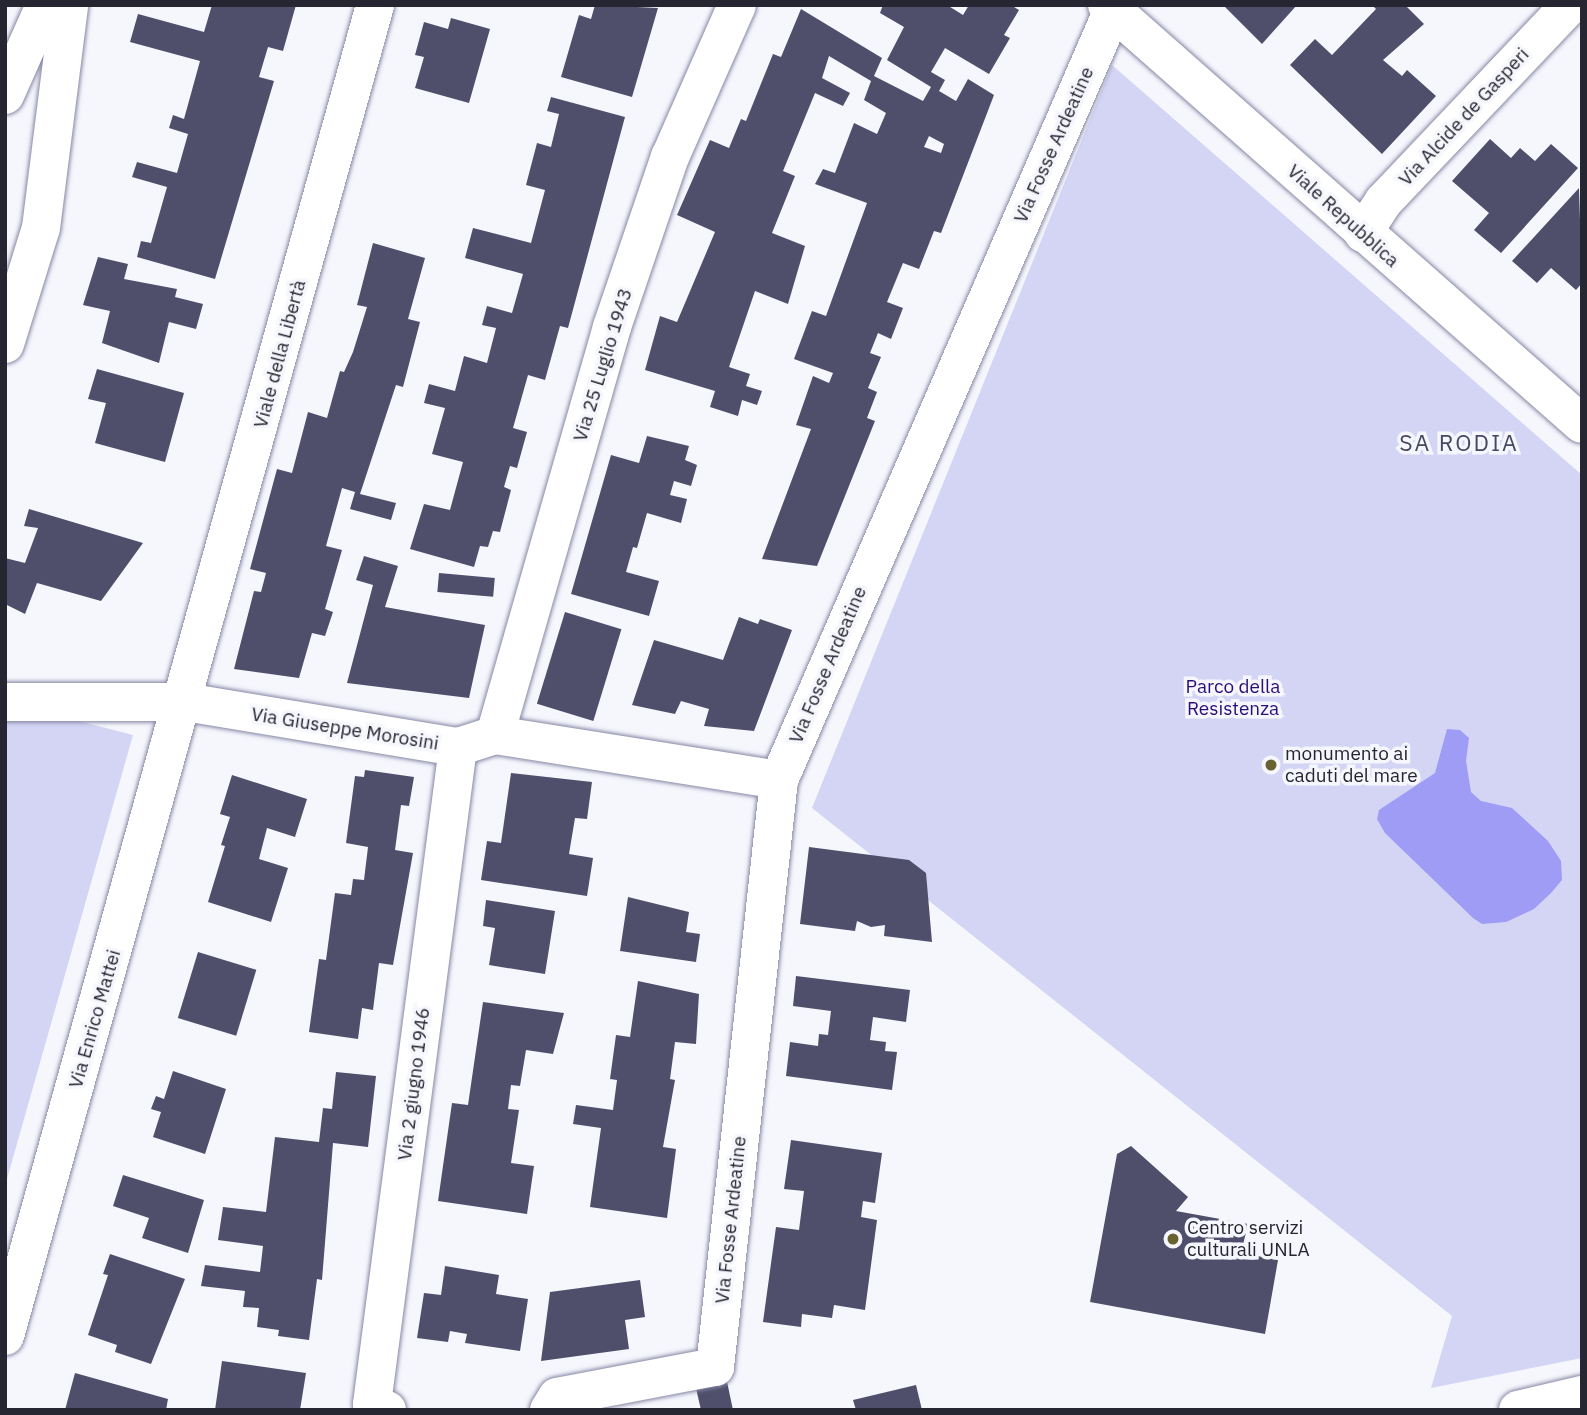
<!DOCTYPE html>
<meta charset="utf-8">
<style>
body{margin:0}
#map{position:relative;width:1587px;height:1415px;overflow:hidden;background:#f6f7fd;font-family:"IBM Plex Sans",sans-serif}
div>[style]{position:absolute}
.green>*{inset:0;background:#d4d5f5}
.water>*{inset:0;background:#9e9cf4}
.building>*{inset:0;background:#4f4f6b;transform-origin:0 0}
.roads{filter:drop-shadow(0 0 2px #8687a5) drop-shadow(0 0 2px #8687a5)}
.minor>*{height:38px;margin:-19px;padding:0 19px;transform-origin:19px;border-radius:19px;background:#fff}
.dots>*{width:19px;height:19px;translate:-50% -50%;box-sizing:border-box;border:4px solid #f6f7fd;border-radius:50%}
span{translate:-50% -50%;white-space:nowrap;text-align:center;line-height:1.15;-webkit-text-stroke:7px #f6f7fd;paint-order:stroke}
.street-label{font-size:19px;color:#262632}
.park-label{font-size:19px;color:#2b0f76}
.poi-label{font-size:19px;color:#262632}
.left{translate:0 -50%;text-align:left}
.quarter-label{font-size:23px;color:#474762;letter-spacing:2px}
.frame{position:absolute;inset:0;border:7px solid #262632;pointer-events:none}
</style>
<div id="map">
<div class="green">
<i style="clip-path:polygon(1112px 65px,1582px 475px,1582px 1358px,1431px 1388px,1452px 1316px,812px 808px)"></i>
<i style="clip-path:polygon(21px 706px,133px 735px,5px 1186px,5px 712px)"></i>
</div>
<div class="water">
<i style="clip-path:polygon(1447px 729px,1460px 730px,1469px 738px,1466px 761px,1471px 792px,1481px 801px,1512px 808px,1548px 841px,1561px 861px,1562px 880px,1551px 893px,1534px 909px,1506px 922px,1482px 924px,1473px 918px,1385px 833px,1377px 819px,1379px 810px,1435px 773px)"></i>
</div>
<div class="building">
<i style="clip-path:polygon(212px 5px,296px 5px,283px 51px,268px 47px,259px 77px,274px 81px,215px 279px,137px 257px,141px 241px,151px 243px,167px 187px,132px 177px,137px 162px,177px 173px,188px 134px,169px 128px,173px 115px,184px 119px,200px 61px,130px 42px,138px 14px,204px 32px)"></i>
<i style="clip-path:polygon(595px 5px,658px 8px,632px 97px,561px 77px,579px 15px,591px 19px)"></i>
<i style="clip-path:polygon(evenodd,883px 5px,947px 5px,963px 15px,969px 5px,1011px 5px,1019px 10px,1004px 35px,1010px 38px,989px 74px,945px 48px,931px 72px,945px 80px,939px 91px,956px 101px,968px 79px,994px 95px,941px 233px,934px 231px,919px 269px,903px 263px,887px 302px,903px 308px,891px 339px,878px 333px,870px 353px,881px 357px,868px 388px,877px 392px,867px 418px,875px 421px,817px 566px,762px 559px,811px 429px,796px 425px,813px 376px,829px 383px,833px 373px,794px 359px,812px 311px,826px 316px,867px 203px,815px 184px,823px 169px,835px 173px,854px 123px,877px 134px,886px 113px,864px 100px,871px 81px,829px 56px,822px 78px,850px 93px,843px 106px,815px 93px,783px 171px,795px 176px,772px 233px,805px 246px,788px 304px,755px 291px,729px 367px,750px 374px,746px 386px,762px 391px,757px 405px,742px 400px,738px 416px,710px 407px,715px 391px,645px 370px,660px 316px,677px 322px,715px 232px,677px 215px,710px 140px,729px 148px,741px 119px,746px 121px,773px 54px,781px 57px,801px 9px,882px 58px,874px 76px,923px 101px,931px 87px,887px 60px,904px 27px,880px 13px,883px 5px,929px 136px,944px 144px,941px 153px,924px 147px,929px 136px)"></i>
<i style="clip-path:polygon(1223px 5px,1297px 5px,1262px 44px)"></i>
<i style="clip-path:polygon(1372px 5px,1405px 5px,1424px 24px,1383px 60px,1402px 76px,1407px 70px,1436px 96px,1382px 154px,1290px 65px,1315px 39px,1332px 55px,1376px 9px)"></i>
<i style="clip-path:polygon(451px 18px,490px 29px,469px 103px,415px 88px,424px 57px,415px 55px,424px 22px,448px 29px)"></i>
<i style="clip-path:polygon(551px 97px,625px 117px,568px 328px,560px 326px,545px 380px,528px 375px,513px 428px,527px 432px,517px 468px,510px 466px,504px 487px,511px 490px,500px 532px,493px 531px,488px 547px,480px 546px,474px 567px,410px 549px,424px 504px,450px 510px,463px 462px,432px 454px,445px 408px,424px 403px,429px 384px,455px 391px,464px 356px,487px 363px,496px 328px,482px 325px,487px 306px,512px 313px,523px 274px,465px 258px,473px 228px,531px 243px,545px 190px,526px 185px,537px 143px,551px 147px,559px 114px,547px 111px)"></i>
<i style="clip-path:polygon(1490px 139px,1511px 158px,1520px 148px,1535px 161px,1551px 144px,1578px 168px,1501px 253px,1474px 230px,1489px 213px,1452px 181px)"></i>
<i style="clip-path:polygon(1579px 188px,1582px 283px,1576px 290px,1551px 268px,1537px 283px,1512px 261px)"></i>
<i style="clip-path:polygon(373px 243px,425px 258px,408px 319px,420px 322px,403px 387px,396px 385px,360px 494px,396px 503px,391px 520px,350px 509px,355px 492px,342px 488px,326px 546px,342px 550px,325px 609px,333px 612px,325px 636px,312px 633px,299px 678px,234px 669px,254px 591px,261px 592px,266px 573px,250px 569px,277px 469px,292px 473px,308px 412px,327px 418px,340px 371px,344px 372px,353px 352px,367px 307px,357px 305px)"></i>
<i style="clip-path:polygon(98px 257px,128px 264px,124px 279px,177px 289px,175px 297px,203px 304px,196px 329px,169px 322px,159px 363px,102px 343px,110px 311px,83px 305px)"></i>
<i style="clip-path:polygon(97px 369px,184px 393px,165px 462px,95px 443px,106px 403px,88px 399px)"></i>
<i style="clip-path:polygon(647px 436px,689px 446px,685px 460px,697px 465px,691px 486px,674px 481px,670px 495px,687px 499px,681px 523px,647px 513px,637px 548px,633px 547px,626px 572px,659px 581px,649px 616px,571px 594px,611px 455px,639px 463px)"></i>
<i style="clip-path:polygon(29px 509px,143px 543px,101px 601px,37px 583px,25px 614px,5px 604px,5px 558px,25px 563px,38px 528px,24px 526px)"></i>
<i style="clip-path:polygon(364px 556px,398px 566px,385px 607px,485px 625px,469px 698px,347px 683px,373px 585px,356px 580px)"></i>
<i style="left:439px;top:573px;width:56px;height:19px;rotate:5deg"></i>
<i style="left:565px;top:612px;width:59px;height:96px;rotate:17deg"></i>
<i style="clip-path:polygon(739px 617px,758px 624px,760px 619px,792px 630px,754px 731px,704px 726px,709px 709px,681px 701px,675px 714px,632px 705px,654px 640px,723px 660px)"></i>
<i style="clip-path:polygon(365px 770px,414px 777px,409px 806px,401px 805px,395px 850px,413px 853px,393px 965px,379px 963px,373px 1010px,362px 1008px,358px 1039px,309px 1032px,319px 959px,326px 960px,335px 893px,351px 895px,353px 879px,364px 880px,368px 847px,346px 843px,355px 776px,364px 777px)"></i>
<i style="clip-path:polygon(511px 773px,592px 782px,587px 819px,575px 818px,569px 854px,593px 858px,587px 896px,481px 880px,487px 841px,501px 843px)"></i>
<i style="clip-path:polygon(232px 775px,307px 799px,295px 837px,267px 828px,259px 859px,288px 868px,271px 922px,208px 902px,225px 846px,221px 845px,230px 817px,220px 814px)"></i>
<i style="clip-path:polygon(809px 847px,909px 860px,926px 873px,932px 942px,884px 936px,885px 925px,871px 927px,857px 921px,855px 931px,800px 924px)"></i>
<i style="clip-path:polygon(628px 897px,689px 912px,686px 932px,700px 934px,696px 962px,620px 951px)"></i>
<i style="clip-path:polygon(486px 900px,555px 911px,545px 974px,489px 965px,495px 928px,483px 926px)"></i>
<i style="left:198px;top:952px;width:61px;height:69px;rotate:17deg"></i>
<i style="clip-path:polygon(796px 976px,910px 990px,906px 1022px,873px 1017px,870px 1040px,886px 1042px,885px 1051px,897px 1052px,892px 1090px,786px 1076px,790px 1042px,818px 1046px,819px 1034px,828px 1035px,831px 1011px,793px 1006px)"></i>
<i style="clip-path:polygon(638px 981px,699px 994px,696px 1044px,675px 1042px,670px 1079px,675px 1080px,663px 1147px,676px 1149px,667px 1218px,590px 1207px,601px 1128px,573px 1124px,576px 1105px,613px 1110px,617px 1080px,610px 1079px,616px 1035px,630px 1037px)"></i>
<i style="clip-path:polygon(483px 1002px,564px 1013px,553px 1054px,526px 1050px,520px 1086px,511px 1085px,508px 1109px,519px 1110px,511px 1163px,534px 1166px,527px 1214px,438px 1201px,452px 1103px,468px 1105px)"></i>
<i style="clip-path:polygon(173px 1071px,226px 1089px,205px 1154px,153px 1137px,161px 1112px,151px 1109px,156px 1096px,164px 1099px)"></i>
<i style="clip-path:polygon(336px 1072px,376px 1076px,368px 1147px,333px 1143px,322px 1280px,317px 1279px,309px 1340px,278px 1336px,279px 1330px,257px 1327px,259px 1308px,243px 1307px,245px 1291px,201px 1286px,205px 1265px,260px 1272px,263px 1246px,218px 1240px,223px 1207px,266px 1212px,275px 1137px,319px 1142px,323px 1108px,332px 1109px)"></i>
<i style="clip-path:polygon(791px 1140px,882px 1153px,875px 1203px,863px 1201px,861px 1217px,877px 1220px,865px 1310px,834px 1305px,832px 1318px,802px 1314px,801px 1327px,763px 1322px,776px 1227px,799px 1230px,804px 1191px,784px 1189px)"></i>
<i style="clip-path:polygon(1131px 1146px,1188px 1197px,1176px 1211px,1248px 1224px,1241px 1253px,1278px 1260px,1265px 1334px,1090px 1302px,1117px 1154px)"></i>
<i style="clip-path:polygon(123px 1175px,204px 1200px,188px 1253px,142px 1238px,149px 1218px,113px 1206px)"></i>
<i style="clip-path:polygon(110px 1254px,185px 1279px,151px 1364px,115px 1352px,117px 1345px,88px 1335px,108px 1275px,103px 1274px)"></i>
<i style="clip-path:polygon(445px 1266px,499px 1275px,496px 1294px,528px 1299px,520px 1351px,465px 1343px,467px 1334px,450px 1331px,448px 1342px,417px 1338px,424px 1293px,441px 1295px)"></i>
<i style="clip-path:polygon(640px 1280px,645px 1317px,625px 1320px,629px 1349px,541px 1361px,550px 1292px)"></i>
<i style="clip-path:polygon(222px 1361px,306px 1373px,300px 1410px,215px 1410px)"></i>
<i style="clip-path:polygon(75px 1373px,168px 1399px,166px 1410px,65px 1410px)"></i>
<i style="clip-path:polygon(726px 1377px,733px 1410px,701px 1410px,695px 1384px)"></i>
<i style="clip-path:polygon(916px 1385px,922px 1410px,856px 1410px,853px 1400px)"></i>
</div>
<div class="roads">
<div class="minor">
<i style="left:1107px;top:5px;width:633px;rotate:41.42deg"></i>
<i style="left:5px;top:95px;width:98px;rotate:-66deg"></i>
<i style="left:1363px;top:233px;width:38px;rotate:-57deg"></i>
<i style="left:1384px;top:201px;width:270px;rotate:-46.5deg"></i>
<i style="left:5px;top:344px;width:121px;rotate:-72.8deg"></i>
<i style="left:41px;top:228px;width:225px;rotate:-82.8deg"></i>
<i style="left:5px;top:702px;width:180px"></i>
<i style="left:185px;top:702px;width:277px;rotate:9.4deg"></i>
<i style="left:458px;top:747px;width:39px;rotate:-18deg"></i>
<i style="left:495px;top:735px;width:288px;rotate:9deg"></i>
<i style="left:495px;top:735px;width:424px;rotate:-74deg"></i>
<i style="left:612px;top:327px;width:180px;rotate:-71.2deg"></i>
<i style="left:670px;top:157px;width:166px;rotate:-66.2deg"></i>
<i style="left:5px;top:1336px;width:1381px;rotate:-74.46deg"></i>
<i style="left:387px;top:1410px;width:16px;rotate:-158deg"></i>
<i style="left:372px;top:1404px;width:663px;rotate:-82.54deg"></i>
<i style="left:549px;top:1410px;width:15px;rotate:-58deg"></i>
<i style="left:557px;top:1397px;width:161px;rotate:-10.8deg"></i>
<i style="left:715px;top:1367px;width:590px;rotate:-83.78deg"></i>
<i style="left:779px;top:780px;width:845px;rotate:-66.56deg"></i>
<i style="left:1518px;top:1410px;width:66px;rotate:-13.2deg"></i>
</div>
</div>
<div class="dots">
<i style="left:1271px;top:765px;background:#67622f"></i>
<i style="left:1173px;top:1239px;background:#67622f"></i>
</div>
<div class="street-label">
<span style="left:1464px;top:117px;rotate:-47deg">Via Alcide de Gasperi</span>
<span style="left:1054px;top:145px;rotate:-66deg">Via Fosse Ardeatine</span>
<span style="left:1343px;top:216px;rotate:42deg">Viale Repubblica</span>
<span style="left:280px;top:354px;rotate:-75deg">Viale della Libertà</span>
<span style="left:603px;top:365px;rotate:-73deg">Via 25 Luglio 1943</span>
<span style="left:828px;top:665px;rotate:-67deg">Via Fosse Ardeatine</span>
<span style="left:345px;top:729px;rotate:9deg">Via Giuseppe Morosini</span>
<span style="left:95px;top:1019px;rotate:-74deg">Via Enrico Mattei</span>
<span style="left:414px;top:1084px;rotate:-83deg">Via 2 giugno 1946</span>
<span style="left:731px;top:1220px;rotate:-84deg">Via Fosse Ardeatine</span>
</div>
<div class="park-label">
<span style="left:1233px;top:698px">Parco della<br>Resistenza</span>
</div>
<div class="poi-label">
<span class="left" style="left:1285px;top:765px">monumento ai<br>caduti del mare</span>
<span class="left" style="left:1187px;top:1239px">Centro servizi<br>culturali UNLA</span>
</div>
<div class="quarter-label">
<span style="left:1459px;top:442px">SA RODIA</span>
</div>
<div class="frame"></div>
</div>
